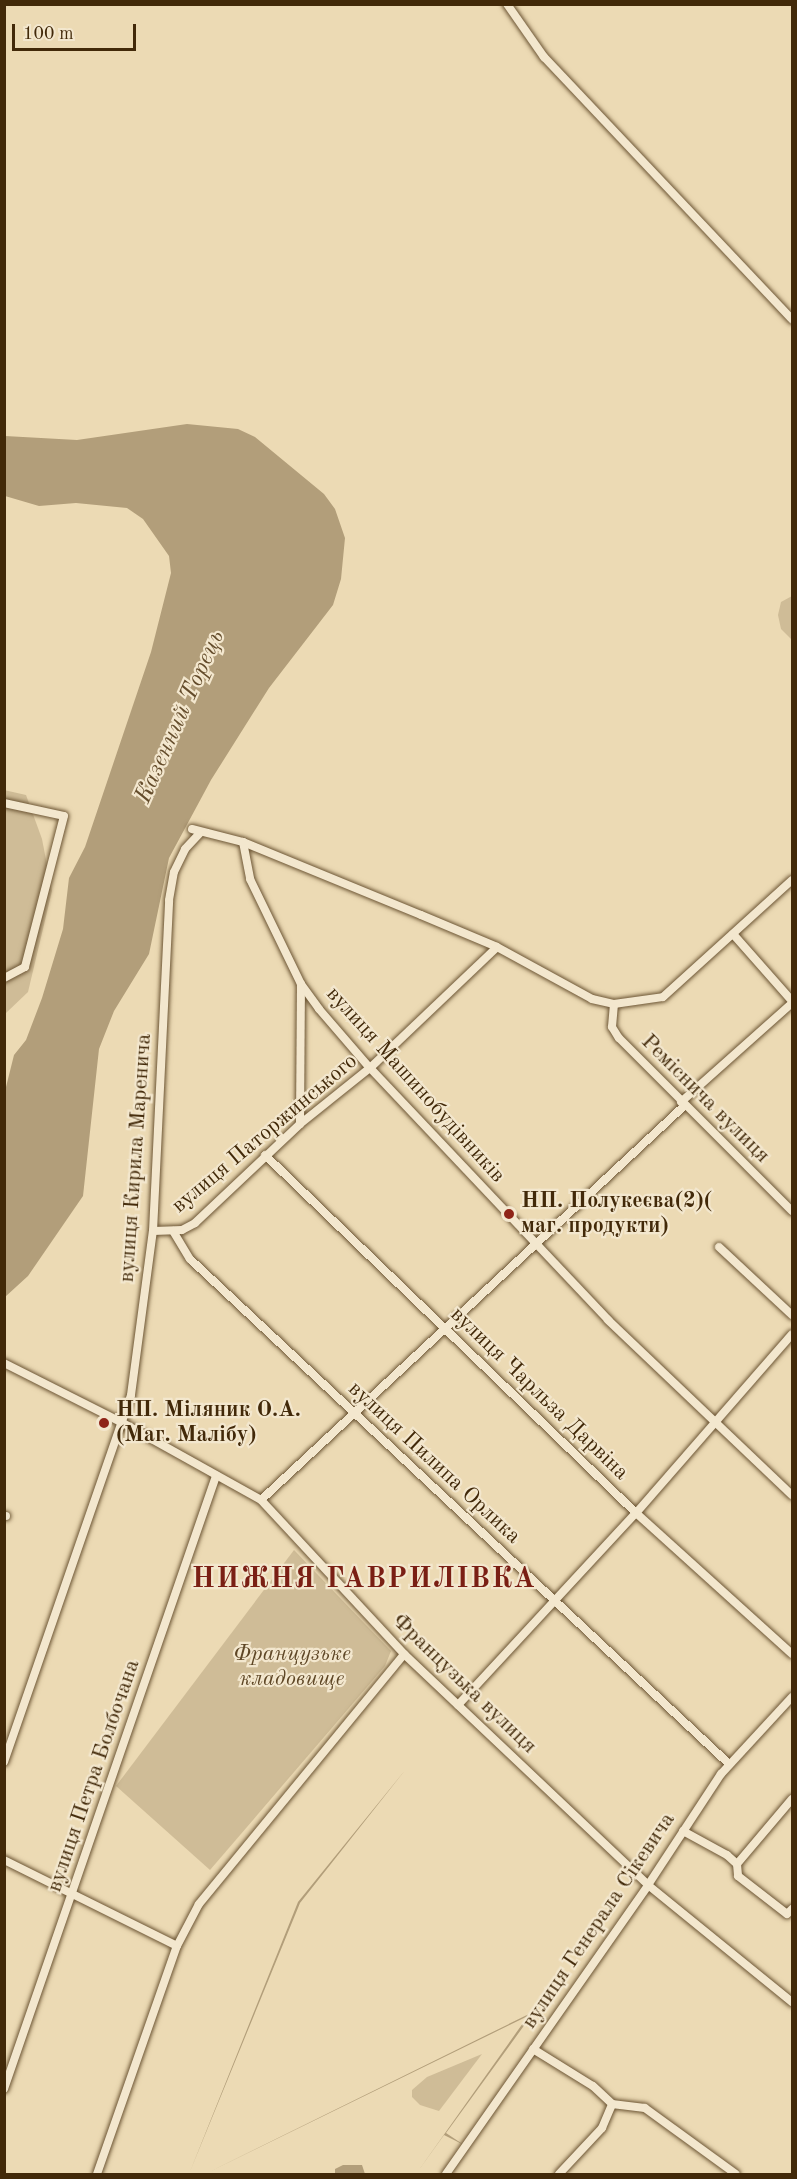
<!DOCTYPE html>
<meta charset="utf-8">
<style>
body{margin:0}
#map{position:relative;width:797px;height:2179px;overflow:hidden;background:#ecdab4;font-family:"Old Standard TT",serif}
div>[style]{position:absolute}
.green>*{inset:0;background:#cfbc97}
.water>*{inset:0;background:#b29e7a}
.roads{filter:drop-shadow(0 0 2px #6c5534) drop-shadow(0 0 2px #6c5534)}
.minor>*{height:8px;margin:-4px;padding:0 4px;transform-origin:4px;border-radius:4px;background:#f3e7ce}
.dots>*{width:16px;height:16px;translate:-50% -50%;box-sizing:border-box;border:3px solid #f3e7ce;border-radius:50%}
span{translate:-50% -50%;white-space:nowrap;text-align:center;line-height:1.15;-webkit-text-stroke:4.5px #f3e7ce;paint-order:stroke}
.street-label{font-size:22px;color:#422909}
.poi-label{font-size:22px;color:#422909;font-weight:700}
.left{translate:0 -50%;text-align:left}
.park-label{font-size:22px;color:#5e4625;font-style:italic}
.water-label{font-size:24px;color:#644c2b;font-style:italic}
.district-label{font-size:28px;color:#7a1f14;font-weight:700;letter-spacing:1.5px}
.frame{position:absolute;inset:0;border:6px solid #422909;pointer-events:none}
.scale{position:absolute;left:12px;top:24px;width:124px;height:27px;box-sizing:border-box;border:3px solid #422909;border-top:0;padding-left:8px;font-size:18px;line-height:21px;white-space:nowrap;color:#422909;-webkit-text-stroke:4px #f3e7ce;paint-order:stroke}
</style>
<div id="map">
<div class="green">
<i style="clip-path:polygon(792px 596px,792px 640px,781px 629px,778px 615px,781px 602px)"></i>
<i style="clip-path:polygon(4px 790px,26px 795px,42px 839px,52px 891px,28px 992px,6px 1013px)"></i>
<i style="clip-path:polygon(294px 1550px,391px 1651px,385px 1666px,210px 1870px,116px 1786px)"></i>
<i style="clip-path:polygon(482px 2054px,439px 2111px,420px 2105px,412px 2097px,412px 2090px,427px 2077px)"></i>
</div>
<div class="water">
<i style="clip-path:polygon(187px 424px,238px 429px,255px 437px,324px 494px,335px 509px,345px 538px,341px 579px,333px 605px,269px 688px,211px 780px,169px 858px,149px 954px,114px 1011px,99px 1049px,83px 1196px,28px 1276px,5px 1297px,5px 1091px,14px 1055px,26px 1040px,42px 998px,63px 929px,69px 878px,85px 847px,151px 652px,171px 573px,169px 556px,143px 519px,127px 508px,76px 503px,39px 506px,5px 496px,5px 436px,77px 440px)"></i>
<i style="clip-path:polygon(406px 1769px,300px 1903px,189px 2174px,298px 1902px)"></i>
<i style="clip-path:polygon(529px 2014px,531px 2016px,446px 2133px,464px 2145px,444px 2135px,416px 2174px,528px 2016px,205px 2174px)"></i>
<i style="clip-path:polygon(343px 2165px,362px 2165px,365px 2174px,335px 2174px,335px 2169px)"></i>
</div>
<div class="roads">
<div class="minor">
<i style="left:507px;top:4px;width:65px;rotate:55.1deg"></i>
<i style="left:544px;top:57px;width:361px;rotate:46.6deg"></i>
<i style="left:4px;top:803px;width:61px;rotate:12.2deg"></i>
<i style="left:64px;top:816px;width:156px;rotate:104.5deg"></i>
<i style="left:25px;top:967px;width:24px;rotate:152deg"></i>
<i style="left:192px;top:829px;width:53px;rotate:14.3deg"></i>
<i style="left:243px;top:842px;width:192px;rotate:22.3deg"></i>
<i style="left:421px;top:915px;width:82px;rotate:22.8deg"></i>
<i style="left:497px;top:947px;width:108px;rotate:28.7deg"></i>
<i style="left:592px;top:999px;width:23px;rotate:13deg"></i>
<i style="left:614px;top:1004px;width:49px;rotate:-8.1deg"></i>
<i style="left:663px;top:997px;width:174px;rotate:-42.2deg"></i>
<i style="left:243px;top:842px;width:38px;rotate:79deg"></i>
<i style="left:250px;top:879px;width:117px;rotate:64.1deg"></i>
<i style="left:301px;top:984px;width:31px;rotate:54deg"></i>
<i style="left:319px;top:1009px;width:78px;rotate:49.2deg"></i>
<i style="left:370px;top:1068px;width:347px;rotate:46.6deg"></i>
<i style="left:608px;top:1320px;width:254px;rotate:43.6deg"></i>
<i style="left:733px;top:934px;width:89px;rotate:48.6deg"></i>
<i style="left:614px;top:1004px;width:23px;rotate:95deg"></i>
<i style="left:612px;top:1027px;width:13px;rotate:58deg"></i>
<i style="left:619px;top:1038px;width:245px;rotate:45deg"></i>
<i style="left:681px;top:1102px;width:149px;rotate:-41.7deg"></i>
<i style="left:300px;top:1124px;width:140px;rotate:-89.6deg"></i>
<i style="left:265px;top:1155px;width:516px;rotate:43.98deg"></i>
<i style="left:636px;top:1513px;width:210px;rotate:42.1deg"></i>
<i style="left:153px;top:1231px;width:29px;rotate:-2deg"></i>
<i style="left:182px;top:1230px;width:15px;rotate:-28deg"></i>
<i style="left:195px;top:1223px;width:144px;rotate:-43.3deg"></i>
<i style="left:300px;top:1124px;width:90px;rotate:-38.7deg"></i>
<i style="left:370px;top:1068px;width:175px;rotate:-43.6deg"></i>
<i style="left:173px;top:1231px;width:33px;rotate:59deg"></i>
<i style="left:190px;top:1259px;width:739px;rotate:43.13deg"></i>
<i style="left:719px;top:1247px;width:100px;rotate:43deg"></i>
<i style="left:4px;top:1363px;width:131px;rotate:26.8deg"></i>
<i style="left:121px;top:1422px;width:160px;rotate:29.1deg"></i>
<i style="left:261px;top:1500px;width:210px;rotate:47.1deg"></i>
<i style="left:404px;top:1654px;width:336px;rotate:43.4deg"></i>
<i style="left:648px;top:1885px;width:186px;rotate:39.1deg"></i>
<i style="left:261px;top:1500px;width:579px;rotate:-42.97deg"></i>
<i style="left:4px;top:1516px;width:2px"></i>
<i style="left:458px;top:1705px;width:262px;rotate:-47.2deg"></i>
<i style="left:636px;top:1513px;width:237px;rotate:-48.9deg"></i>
<i style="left:4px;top:1762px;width:388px;rotate:-70.9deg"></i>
<i style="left:131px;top:1395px;width:165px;rotate:-82.4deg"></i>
<i style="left:153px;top:1231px;width:331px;rotate:-87.2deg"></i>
<i style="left:169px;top:900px;width:28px;rotate:-80deg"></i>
<i style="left:174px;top:872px;width:25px;rotate:-64deg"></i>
<i style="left:185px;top:849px;width:23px;rotate:-47deg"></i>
<i style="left:683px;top:1831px;width:50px;rotate:28.6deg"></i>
<i style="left:727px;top:1855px;width:13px;rotate:42deg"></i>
<i style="left:737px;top:1864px;width:12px;rotate:85deg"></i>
<i style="left:738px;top:1876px;width:62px;rotate:37.8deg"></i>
<i style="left:787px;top:1914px;width:7px;rotate:-45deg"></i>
<i style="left:4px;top:1860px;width:193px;rotate:26.4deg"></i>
<i style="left:737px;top:1864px;width:85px;rotate:-49.8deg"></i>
<i style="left:533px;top:2049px;width:70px;rotate:31.7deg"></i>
<i style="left:593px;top:2086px;width:26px;rotate:43deg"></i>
<i style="left:612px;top:2104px;width:33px;rotate:7deg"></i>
<i style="left:645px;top:2108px;width:112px;rotate:36deg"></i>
<i style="left:4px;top:2089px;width:649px;rotate:-70.92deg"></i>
<i style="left:97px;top:2174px;width:242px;rotate:-70.7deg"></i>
<i style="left:177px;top:1946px;width:47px;rotate:-62.4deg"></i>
<i style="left:199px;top:1904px;width:323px;rotate:-50.6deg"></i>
<i style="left:446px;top:2174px;width:353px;rotate:-55deg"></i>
<i style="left:648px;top:1885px;width:133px;rotate:-56.7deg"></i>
<i style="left:721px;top:1774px;width:105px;rotate:-47.3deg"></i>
<i style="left:559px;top:2174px;width:63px;rotate:-46.9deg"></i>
<i style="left:602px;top:2128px;width:26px;rotate:-67deg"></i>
</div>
</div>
<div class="dots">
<i style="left:509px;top:1214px;background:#8f2418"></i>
<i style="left:104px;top:1423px;background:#8f2418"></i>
</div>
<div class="street-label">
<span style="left:415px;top:1085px;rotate:48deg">вулиця Машинобудівників</span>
<span style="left:705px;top:1099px;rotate:45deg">Реміснича вулиця</span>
<span style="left:265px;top:1134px;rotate:-40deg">вулиця Паторжинського</span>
<span style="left:136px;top:1158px;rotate:-86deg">вулиця Кирила Маренича</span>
<span style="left:539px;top:1394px;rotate:44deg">вулиця Чарльза Дарвіна</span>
<span style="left:434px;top:1463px;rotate:43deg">вулиця Пилипа Орлика</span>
<span style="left:464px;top:1684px;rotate:44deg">Французька вулиця</span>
<span style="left:94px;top:1776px;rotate:-71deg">вулиця Петра Болбочана</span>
<span style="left:599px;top:1921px;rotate:-56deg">вулиця Генерала Сікевича</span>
</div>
<div class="poi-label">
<span class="left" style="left:521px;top:1214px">НП. Полукеєва(2)(<br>маг. продукти)</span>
<span class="left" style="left:116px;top:1423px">НП. Міляник О.А.<br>(Маг. Малібу)</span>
</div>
<div class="park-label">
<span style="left:292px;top:1667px">Французьке<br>кладовище</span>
</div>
<div class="water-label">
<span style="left:181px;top:717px;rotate:-66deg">Казенний Торець</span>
</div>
<div class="district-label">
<span style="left:364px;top:1580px">НИЖНЯ ГАВРИЛІВКА</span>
</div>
<div class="frame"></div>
<div class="scale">100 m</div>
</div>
